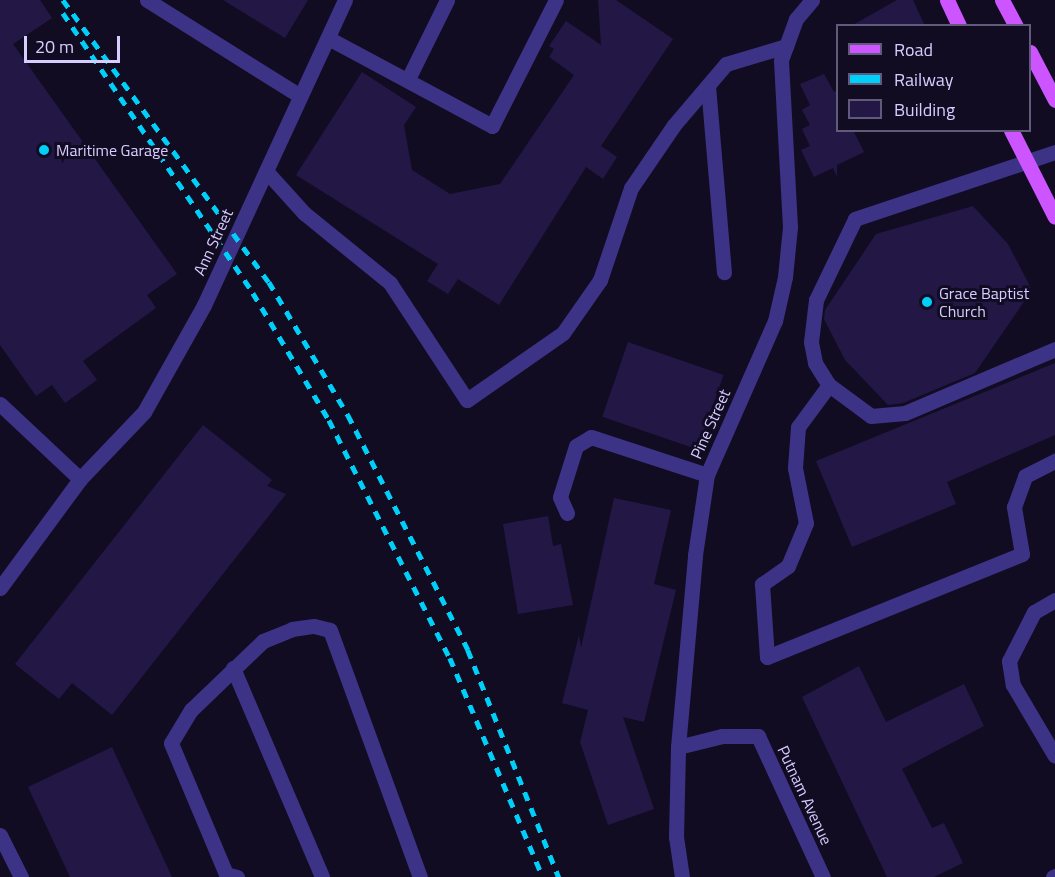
<!DOCTYPE html>
<style>
body{margin:0}
#map{position:relative;width:1055px;height:877px;overflow:hidden;background:#120c23;font-family:"Titillium Web",sans-serif}
div>[style]{position:absolute}
.building>*{inset:0;background:#231746;transform-origin:0 0}
.lane>*{height:15px;margin:-7.5px;padding:0 7.5px;transform-origin:7.5px;border-radius:7.5px;background:#3c3386}
.street>*{height:15px;margin:-7.5px;padding:0 7.5px;transform-origin:7.5px;border-radius:7.5px;background:#3c3386}
.primary>*{height:15px;margin:-7.5px;padding:0 7.5px;transform-origin:7.5px;border-radius:7.5px;background:#c5f}
.rail>*{height:4.5px;margin-top:-2.25px;transform-origin:0;background:repeating-linear-gradient(90deg,#00cff9 0 9px,transparent 0 17px)}
.dots>*{width:16px;height:16px;translate:-50% -50%;box-sizing:border-box;border:3px solid #120c23;border-radius:50%}
span{translate:-50% -50%;white-space:nowrap;text-align:center;line-height:1.15;-webkit-text-stroke:6px #120c23;paint-order:stroke}
.poi-label{font-size:16px;color:#d7ceff}
.left{translate:0 -50%;text-align:left}
.street-label{font-size:16px;color:#d7ceff}
.legend{position:absolute;left:836px;top:24px;width:195px;height:108px;box-sizing:border-box;background:#120c23;border:2px solid #615a7b;margin:0;padding:8px 10px;list-style:none;font-size:18px;color:#d7ceff}
.legend li{display:flex;align-items:center;gap:12px;height:30px}
.legend b{width:30px;border:2px solid #615a7b}
.scale{position:absolute;left:24px;top:36px;width:96px;height:27px;box-sizing:border-box;border:3px solid #d7ceff;border-top:0;padding-left:8px;font-size:18px;line-height:21px;white-space:nowrap;color:#d7ceff;-webkit-text-stroke:4px #120c23;paint-order:stroke}
</style>
<div id="map">
<div class="building">
<i style="clip-path:polygon(0 0,40px 0,52px 18px,13px 44px,177px 274px,147px 295px,156px 308px,83px 361px,97px 380px,65px 403px,52px 385px,36px 396px,0 345px)"></i>
<i style="clip-path:polygon(223px 0,308px 0,285px 38px)"></i>
<i style="clip-path:polygon(598px 0,616px 0,673px 39px,601px 146px,617px 157px,603px 179px,586px 167px,499px 305px,458px 279px,448px 294px,427px 281px,438px 264px,296px 175px,362px 72px,416px 107px,404px 125px,412px 170px,450px 194px,500px 184px,574px 75px,549px 57px,554px 49px,549px 46px,566px 21px,601px 45px)"></i>
<i style="clip-path:polygon(897px 0,913px 0,925px 26px,851px 26px)"></i>
<i style="clip-path:polygon(824px 74px,834px 92px,837px 90px,837px 130px,853px 130px,864px 152px,837px 165px,837px 177px,833px 168px,814px 177px,801px 150px,810px 146px,802px 129px,810px 125px,802px 110px,810px 105px,800px 84px)"></i>
<i style="clip-path:polygon(973px 206px,1008px 244px,1032px 290px,975px 373px,903px 403px,888px 405px,845px 360px,824px 319px,825px 310px,876px 234px)"></i>
<i style="left:628px;top:342px;width:101px;height:79px;rotate:19deg"></i>
<i style="clip-path:polygon(1055px 363px,1055px 435px,947px 482px,956px 504px,852px 547px,816px 461px)"></i>
<i style="clip-path:polygon(203px 425px,272px 480px,267px 486px,286px 494px,112px 715px,72px 683px,59px 699px,15px 664px)"></i>
<i style="clip-path:polygon(614px 498px,671px 510px,654px 584px,676px 590px,644px 722px,623px 717px,654px 809px,608px 825px,580px 742px,588px 710px,562px 703px,579px 635px,581px 648px)"></i>
<i style="clip-path:polygon(548px 516px,553px 546px,561px 544px,573px 605px,518px 614px,503px 524px)"></i>
<i style="clip-path:polygon(859px 666px,886px 722px,964px 684px,984px 726px,902px 769px,932px 828px,944px 823px,963px 863px,934px 877px,887px 877px,802px 697px)"></i>
<i style="clip-path:polygon(112px 747px,172px 877px,70px 877px,28px 787px)"></i>
</div>
<div class="lane">
<i style="left:147px;top:0;width:181px;rotate:32.1deg"></i>
<i style="left:328px;top:38px;width:186px;rotate:28.2deg"></i>
<i style="left:492px;top:126px;width:141px;rotate:-63.1deg"></i>
<i style="left:408px;top:79px;width:88px;rotate:-63.7deg"></i>
<i style="left:708px;top:86px;width:187px;rotate:85.1deg"></i>
<i style="left:1055px;top:152px;width:211px;rotate:161.5deg"></i>
<i style="left:855px;top:219px;width:90px;rotate:115.7deg"></i>
<i style="left:816px;top:300px;width:42px;rotate:96.8deg"></i>
<i style="left:811px;top:342px;width:21px;rotate:79deg"></i>
<i style="left:815px;top:363px;width:26px;rotate:58deg"></i>
<i style="left:829px;top:385px;width:52px;rotate:36.4deg"></i>
<i style="left:871px;top:416px;width:34px;rotate:-5deg"></i>
<i style="left:905px;top:413px;width:163px;rotate:-23.1deg"></i>
<i style="left:266px;top:171px;width:57px;rotate:47.9deg"></i>
<i style="left:304px;top:213px;width:111px;rotate:39.1deg"></i>
<i style="left:390px;top:283px;width:140px;rotate:56.7deg"></i>
<i style="left:467px;top:400px;width:117px;rotate:-34.9deg"></i>
<i style="left:563px;top:333px;width:65px;rotate:-55.1deg"></i>
<i style="left:600px;top:280px;width:97px;rotate:-71.4deg"></i>
<i style="left:631px;top:188px;width:76px;rotate:-55.7deg"></i>
<i style="left:674px;top:125px;width:80px;rotate:-49.6deg"></i>
<i style="left:726px;top:64px;width:63px;rotate:-16.7deg"></i>
<i style="left:829px;top:385px;width:52px;rotate:126.4deg"></i>
<i style="left:798px;top:427px;width:41px;rotate:94.2deg"></i>
<i style="left:795px;top:468px;width:56px;rotate:78.7deg"></i>
<i style="left:806px;top:523px;width:47px;rotate:112.7deg"></i>
<i style="left:788px;top:566px;width:32px;rotate:145deg"></i>
<i style="left:762px;top:584px;width:73px;rotate:86.1deg"></i>
<i style="left:767px;top:657px;width:275px;rotate:-22deg"></i>
<i style="left:1022px;top:554px;width:48px;rotate:-99.7deg"></i>
<i style="left:1014px;top:507px;width:33px;rotate:-70deg"></i>
<i style="left:1025px;top:476px;width:34px;rotate:-27deg"></i>
<i style="left:567px;top:513px;width:17px;rotate:-114deg"></i>
<i style="left:560px;top:497px;width:53px;rotate:-72.6deg"></i>
<i style="left:576px;top:446px;width:17px;rotate:-31deg"></i>
<i style="left:591px;top:437px;width:122px;rotate:18.1deg"></i>
<i style="left:1055px;top:600px;width:24px;rotate:150deg"></i>
<i style="left:1034px;top:612px;width:55px;rotate:117deg"></i>
<i style="left:1009px;top:661px;width:24px;rotate:81deg"></i>
<i style="left:1013px;top:685px;width:82px;rotate:59.4deg"></i>
<i style="left:233px;top:668px;width:227px;rotate:66.9deg"></i>
<i style="left:237px;top:877px;width:11px;rotate:-165deg"></i>
<i style="left:226px;top:874px;width:142px;rotate:-112.8deg"></i>
<i style="left:171px;top:743px;width:39px;rotate:-59deg"></i>
<i style="left:191px;top:710px;width:100px;rotate:-43.8deg"></i>
<i style="left:263px;top:641px;width:31px;rotate:-22deg"></i>
<i style="left:292px;top:629px;width:22px;rotate:-8deg"></i>
<i style="left:314px;top:626px;width:16px;rotate:14deg"></i>
<i style="left:330px;top:630px;width:263px;rotate:70deg"></i>
</div>
<div class="street">
<i style="left:0;top:404px;width:110px;rotate:43.2deg"></i>
<i style="left:0;top:588px;width:135px;rotate:-53.7deg"></i>
<i style="left:80px;top:479px;width:93px;rotate:-46.3deg"></i>
<i style="left:144px;top:412px;width:123px;rotate:-60.7deg"></i>
<i style="left:204px;top:305px;width:336px;rotate:-65.2deg"></i>
<i style="left:678px;top:747px;width:45px;rotate:-14deg"></i>
<i style="left:722px;top:736px;width:36px"></i>
<i style="left:758px;top:736px;width:155px;rotate:65.3deg"></i>
<i style="left:0;top:835px;width:47px;rotate:63.4deg"></i>
<i style="left:682px;top:877px;width:40px;rotate:-98.5deg"></i>
<i style="left:676px;top:837px;width:90px;rotate:-88.7deg"></i>
<i style="left:678px;top:747px;width:193px;rotate:-84.9deg"></i>
<i style="left:695px;top:555px;width:81px;rotate:-81.5deg"></i>
<i style="left:707px;top:475px;width:168px;rotate:-66.2deg"></i>
<i style="left:775px;top:321px;width:45px;rotate:-77.2deg"></i>
<i style="left:785px;top:277px;width:50px;rotate:-84.3deg"></i>
<i style="left:790px;top:227px;width:167px;rotate:-93.1deg"></i>
<i style="left:781px;top:60px;width:44px;rotate:-69.9deg"></i>
<i style="left:796px;top:19px;width:25px;rotate:-50deg"></i>
<i style="left:1053px;top:877px;width:2px;rotate:-27deg"></i>
</div>
<div class="primary">
<i style="left:947px;top:0;width:29px;rotate:65deg"></i>
<i style="left:1002px;top:0;width:30px;rotate:62deg"></i>
<i style="left:1030px;top:52px;width:54px;rotate:62.5deg"></i>
<i style="left:1011px;top:130px;width:97px;rotate:63.2deg"></i>
</div>
<div class="rail">
<i style="left:63px;top:0;width:349px;rotate:53.9deg"></i>
<i style="left:269px;top:282px;width:155px;rotate:59.3deg"></i>
<i style="left:348px;top:415px;width:264px;rotate:62.9deg"></i>
<i style="left:468px;top:650px;width:245px;rotate:68.2deg"></i>
<i style="left:63px;top:13px;width:338px;rotate:55.8deg"></i>
<i style="left:253px;top:293px;width:148px;rotate:59.1deg"></i>
<i style="left:329px;top:420px;width:267px;rotate:63.1deg"></i>
<i style="left:450px;top:658px;width:238px;rotate:67deg"></i>
</div>
<div class="dots">
<i style="left:44px;top:150px;background:#00cff9"></i>
<i style="left:927px;top:302px;background:#00cff9"></i>
</div>
<div class="poi-label">
<span class="left" style="left:56px;top:150px">Maritime Garage</span>
<span class="left" style="left:939px;top:302px">Grace Baptist<br>Church</span>
</div>
<div class="street-label">
<span style="left:213px;top:242px;rotate:-65deg">Ann Street</span>
<span style="left:710px;top:424px;rotate:-66deg">Pine Street</span>
<span style="left:805px;top:795px;rotate:65deg">Putnam Avenue</span>
</div>
<ul class="legend">
<li><b style="height:8px;background:#c5f"></b>Road</li>
<li><b style="height:8px;background:#00cff9"></b>Railway</li>
<li><b style="height:16px;background:#231746"></b>Building</li>
</ul>
<div class="scale">20 m</div>
</div>
